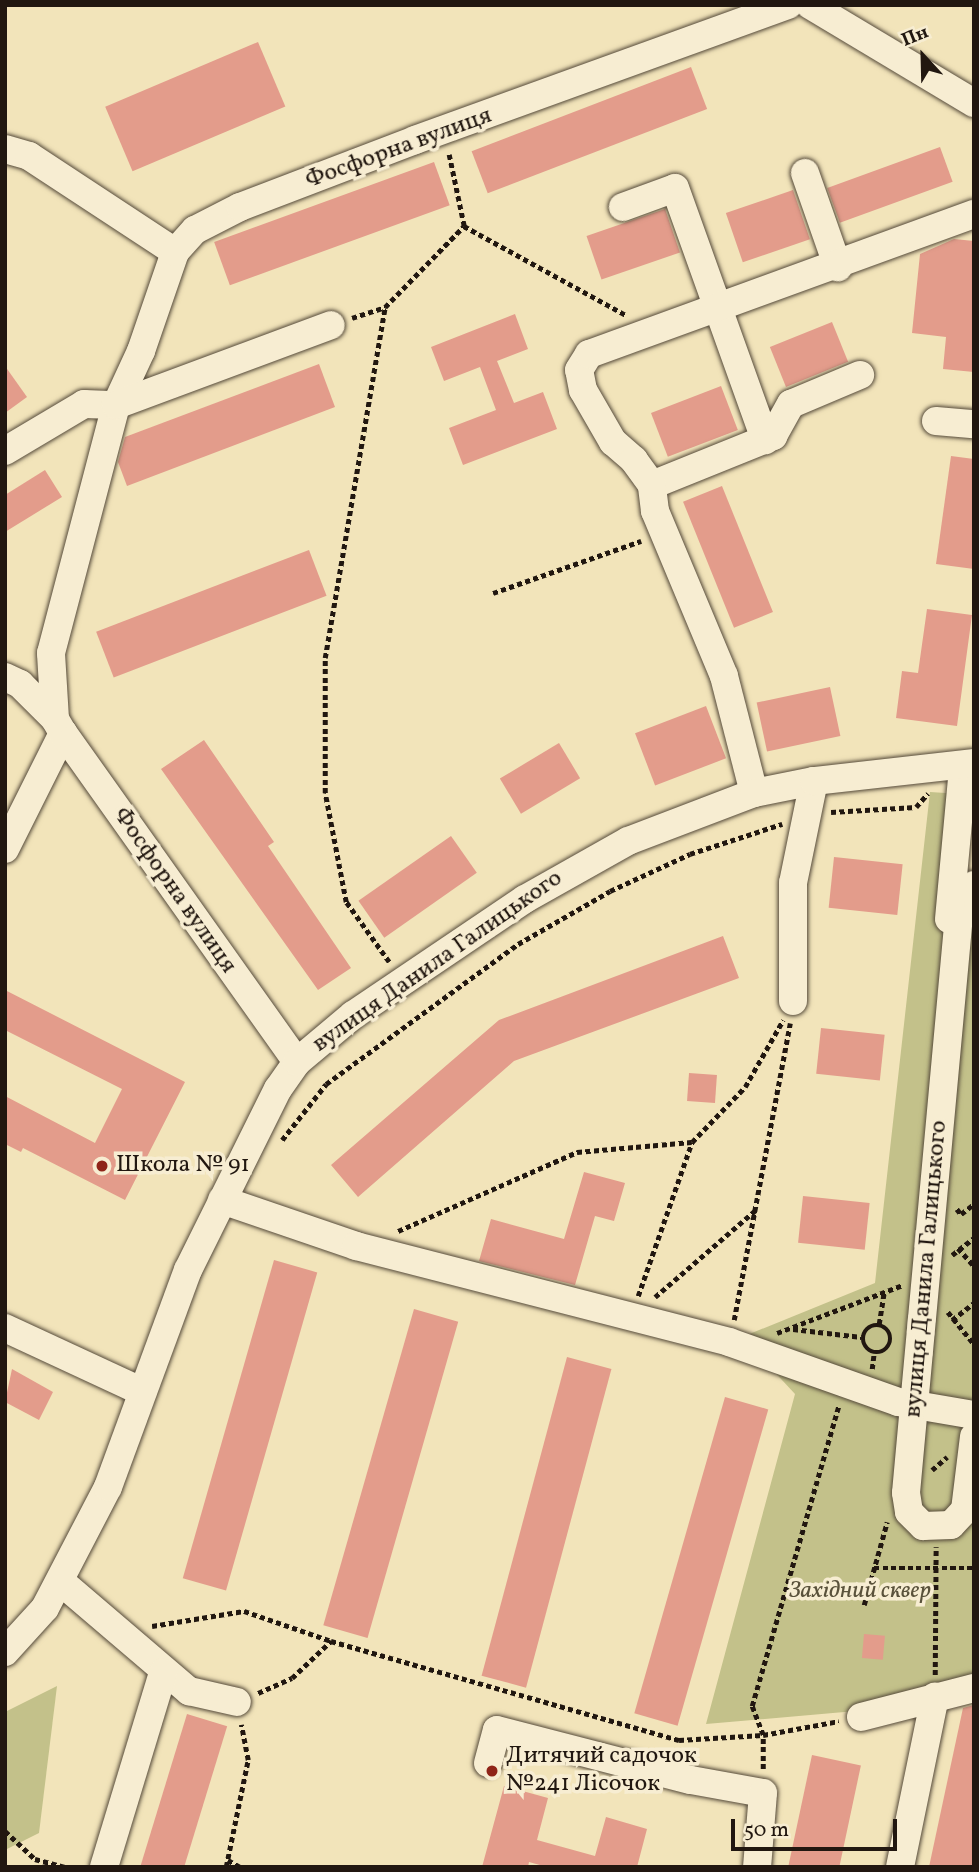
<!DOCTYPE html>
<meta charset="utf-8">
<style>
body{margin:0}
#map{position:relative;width:979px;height:1872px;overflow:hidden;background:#f2e4ba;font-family:Vollkorn,serif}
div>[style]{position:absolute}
.green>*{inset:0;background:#c3c18a}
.building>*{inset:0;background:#e39c8b;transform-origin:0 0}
.path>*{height:4.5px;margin-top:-2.25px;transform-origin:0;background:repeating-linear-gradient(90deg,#211710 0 5px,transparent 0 8.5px)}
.path>.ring{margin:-2.25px;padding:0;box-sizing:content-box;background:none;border:4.5px solid #211710;border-radius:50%}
.roads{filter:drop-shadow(0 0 2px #554a3a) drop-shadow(0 0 2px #554a3a)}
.minor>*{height:28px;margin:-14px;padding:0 14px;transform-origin:14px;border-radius:14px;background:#f7edd2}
.dots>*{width:19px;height:19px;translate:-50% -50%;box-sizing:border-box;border:4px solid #f7edd2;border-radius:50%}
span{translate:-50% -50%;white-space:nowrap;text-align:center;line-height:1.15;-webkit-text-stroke:7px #f7edd2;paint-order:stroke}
.street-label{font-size:24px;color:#211710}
.poi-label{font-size:24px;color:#211710}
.left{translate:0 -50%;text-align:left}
.park-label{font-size:24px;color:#5a523b;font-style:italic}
.frame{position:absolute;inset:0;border:7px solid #211710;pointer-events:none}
.north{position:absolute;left:888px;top:21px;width:70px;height:70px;-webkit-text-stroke:5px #f7edd2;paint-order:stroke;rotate:338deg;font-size:19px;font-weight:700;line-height:28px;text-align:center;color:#211710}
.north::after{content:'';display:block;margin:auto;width:24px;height:32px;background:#211710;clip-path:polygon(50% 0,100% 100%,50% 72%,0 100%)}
.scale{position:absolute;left:731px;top:1819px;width:166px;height:32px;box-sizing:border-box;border:4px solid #211710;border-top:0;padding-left:9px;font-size:21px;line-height:24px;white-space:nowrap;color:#211710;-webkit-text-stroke:5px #f7edd2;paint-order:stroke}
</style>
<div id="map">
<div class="green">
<i style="clip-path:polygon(930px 792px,961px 794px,950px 902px,974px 885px,974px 1681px,867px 1710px,706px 1724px,795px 1394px,742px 1337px,875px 1283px)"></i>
<i style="clip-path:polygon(57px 1686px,39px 1833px,5px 1850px,5px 1712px)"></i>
</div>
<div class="building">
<i style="left:258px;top:42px;width:70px;height:166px;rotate:67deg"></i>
<i style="left:691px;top:67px;width:45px;height:235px;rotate:69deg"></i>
<i style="left:940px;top:147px;width:37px;height:120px;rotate:70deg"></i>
<i style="left:434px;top:162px;width:46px;height:234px;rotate:70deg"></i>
<i style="left:793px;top:190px;width:52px;height:71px;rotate:71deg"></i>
<i style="left:665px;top:209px;width:46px;height:83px;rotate:71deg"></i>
<i style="clip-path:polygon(954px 239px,974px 241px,974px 372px,943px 369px,946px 337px,912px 333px,920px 254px)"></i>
<i style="clip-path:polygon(515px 314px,528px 349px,497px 361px,514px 403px,543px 392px,557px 429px,463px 465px,449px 428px,496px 410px,480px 367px,444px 381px,431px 347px)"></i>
<i style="left:832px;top:322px;width:43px;height:67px;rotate:68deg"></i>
<i style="clip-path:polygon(319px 364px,335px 407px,127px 486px,118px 462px,125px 437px)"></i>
<i style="clip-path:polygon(5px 366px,27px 397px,5px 413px)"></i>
<i style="left:721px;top:386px;width:47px;height:75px;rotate:69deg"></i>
<i style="clip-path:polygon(951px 456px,974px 459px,974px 569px,936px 564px)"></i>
<i style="clip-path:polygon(45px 470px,62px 497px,5px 532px,5px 495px)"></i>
<i style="left:722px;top:486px;width:136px;height:42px;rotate:68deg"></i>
<i style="left:309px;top:550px;width:49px;height:228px;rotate:69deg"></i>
<i style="clip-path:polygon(927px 609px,972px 615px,957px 726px,896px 718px,902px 671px,918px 673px)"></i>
<i style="left:830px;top:687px;width:50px;height:75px;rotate:78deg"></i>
<i style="left:706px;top:706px;width:56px;height:76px;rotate:69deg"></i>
<i style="clip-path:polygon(204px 740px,274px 842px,268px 846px,351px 968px,318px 990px,161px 769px)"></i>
<i style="left:559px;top:743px;width:41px;height:69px;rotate:59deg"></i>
<i style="left:451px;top:836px;width:45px;height:113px;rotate:55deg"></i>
<i style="left:834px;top:857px;width:69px;height:51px;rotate:6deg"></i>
<i style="clip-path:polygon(723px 936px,739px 978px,514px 1061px,358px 1197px,331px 1165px,499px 1020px)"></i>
<i style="clip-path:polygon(5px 990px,185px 1082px,125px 1200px,23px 1148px,21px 1152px,5px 1144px,5px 1096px,95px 1143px,122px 1089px,5px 1030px)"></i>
<i style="left:821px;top:1028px;width:64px;height:46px;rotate:6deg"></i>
<i style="left:689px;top:1073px;width:28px;height:28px;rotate:4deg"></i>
<i style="clip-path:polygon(584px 1172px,625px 1183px,614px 1221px,595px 1216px,575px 1285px,479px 1261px,491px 1219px,564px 1239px)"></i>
<i style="left:803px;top:1196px;width:67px;height:47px;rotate:6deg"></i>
<i style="left:274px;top:1260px;width:45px;height:331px;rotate:16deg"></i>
<i style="left:414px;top:1309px;width:46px;height:329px;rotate:16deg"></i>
<i style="left:567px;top:1357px;width:46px;height:330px;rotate:15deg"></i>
<i style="clip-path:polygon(12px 1369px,53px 1392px,39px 1420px,5px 1402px)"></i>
<i style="left:725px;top:1397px;width:45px;height:329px;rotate:16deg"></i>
<i style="left:864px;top:1634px;width:21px;height:24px;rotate:5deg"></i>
<i style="clip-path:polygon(974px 1705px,974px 1867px,929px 1867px,963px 1708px)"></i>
<i style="left:187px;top:1714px;width:42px;height:159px;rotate:17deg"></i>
<i style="left:812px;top:1755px;width:50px;height:115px;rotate:12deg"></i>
<i style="clip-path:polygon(504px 1786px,548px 1798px,537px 1840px,595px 1856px,606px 1817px,647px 1829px,637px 1867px,547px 1867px,529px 1862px,528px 1867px,482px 1867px)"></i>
</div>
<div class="path">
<i style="left:464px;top:226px;width:185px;rotate:28.8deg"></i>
<i style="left:352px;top:318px;width:35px;rotate:-18deg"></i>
<i style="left:493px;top:593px;width:157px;rotate:-19.4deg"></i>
<i style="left:831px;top:812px;width:85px;rotate:-3.4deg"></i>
<i style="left:916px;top:807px;width:18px;rotate:-49deg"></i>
<i style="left:389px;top:962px;width:74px;rotate:-125.6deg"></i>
<i style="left:346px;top:902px;width:111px;rotate:-100.9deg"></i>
<i style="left:325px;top:793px;width:135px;rotate:-90deg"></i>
<i style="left:325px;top:658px;width:356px;rotate:-80.3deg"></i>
<i style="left:385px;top:307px;width:113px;rotate:-45.7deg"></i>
<i style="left:464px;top:226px;width:73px;rotate:-101.9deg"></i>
<i style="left:282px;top:1140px;width:71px;rotate:-51.8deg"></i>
<i style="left:326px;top:1084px;width:238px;rotate:-36.1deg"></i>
<i style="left:518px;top:944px;width:106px;rotate:-29.9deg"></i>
<i style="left:610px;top:891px;width:88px;rotate:-24.8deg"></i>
<i style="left:690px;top:854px;width:97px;rotate:-18.1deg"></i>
<i style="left:957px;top:1209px;width:6px;rotate:51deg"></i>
<i style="left:961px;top:1214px;width:16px;rotate:-38deg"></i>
<i style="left:398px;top:1231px;width:196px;rotate:-23.8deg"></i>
<i style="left:577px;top:1152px;width:115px;rotate:-5deg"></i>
<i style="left:692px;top:1142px;width:76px;rotate:-46.1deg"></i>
<i style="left:745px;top:1087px;width:77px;rotate:-60.4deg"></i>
<i style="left:958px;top:1248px;width:24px;rotate:48deg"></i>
<i style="left:952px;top:1255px;width:28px;rotate:-38deg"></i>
<i style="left:638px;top:1296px;width:163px;rotate:-70.7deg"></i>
<i style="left:655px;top:1297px;width:135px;rotate:-40.8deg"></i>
<i style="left:948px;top:1312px;width:41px;rotate:50.9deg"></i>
<i style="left:734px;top:1320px;width:302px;rotate:-79.3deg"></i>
<i style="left:952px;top:1320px;width:28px;rotate:-38deg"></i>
<i style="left:879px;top:1324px;width:33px;rotate:-81deg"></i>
<i class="ring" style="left:863px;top:1325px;width:23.5px;height:23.5px"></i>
<i style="left:793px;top:1329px;width:69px;rotate:6.6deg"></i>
<i style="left:777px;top:1333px;width:135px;rotate:-20.9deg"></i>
<i style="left:872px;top:1369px;width:16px;rotate:-83deg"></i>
<i style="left:932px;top:1470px;width:20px;rotate:-41deg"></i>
<i style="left:874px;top:1568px;width:100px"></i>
<i style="left:864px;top:1605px;width:86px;rotate:-74.5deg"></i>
<i style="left:152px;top:1626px;width:93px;rotate:-9.3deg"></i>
<i style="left:244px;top:1611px;width:92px;rotate:19deg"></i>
<i style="left:331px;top:1641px;width:362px;rotate:15.9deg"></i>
<i style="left:679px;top:1740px;width:84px;rotate:-3.4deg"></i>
<i style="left:763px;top:1735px;width:77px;rotate:-10.4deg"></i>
<i style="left:935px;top:1675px;width:128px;rotate:-89.6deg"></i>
<i style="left:258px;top:1693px;width:37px;rotate:-24deg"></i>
<i style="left:292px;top:1678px;width:54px;rotate:-43.5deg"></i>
<i style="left:763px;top:1769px;width:34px;rotate:-90deg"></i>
<i style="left:763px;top:1735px;width:31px;rotate:-111deg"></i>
<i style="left:752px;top:1706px;width:314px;rotate:-73.9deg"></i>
<i style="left:5px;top:1831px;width:41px;rotate:43deg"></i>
<i style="left:35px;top:1859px;width:31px;rotate:15deg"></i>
<i style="left:228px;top:1860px;width:14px;rotate:30deg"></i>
<i style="left:226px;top:1867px;width:109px;rotate:-78.4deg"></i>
<i style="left:248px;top:1760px;width:36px;rotate:-101deg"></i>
</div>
<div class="roads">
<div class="minor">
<i style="left:810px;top:5px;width:191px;rotate:30.9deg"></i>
<i style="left:5px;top:149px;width:25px;rotate:16deg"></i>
<i style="left:29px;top:156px;width:175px;rotate:33.3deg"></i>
<i style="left:805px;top:173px;width:100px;rotate:70.7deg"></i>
<i style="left:623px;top:207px;width:55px;rotate:-20.1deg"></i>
<i style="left:675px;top:188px;width:268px;rotate:70.3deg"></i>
<i style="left:936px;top:421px;width:38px;rotate:5deg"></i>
<i style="left:5px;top:451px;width:92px;rotate:-30.7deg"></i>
<i style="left:84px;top:404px;width:32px;rotate:2deg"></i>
<i style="left:116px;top:405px;width:60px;rotate:-65.2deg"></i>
<i style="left:141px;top:351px;width:105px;rotate:-71deg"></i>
<i style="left:175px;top:252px;width:30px;rotate:-48deg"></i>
<i style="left:195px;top:230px;width:51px;rotate:-27.1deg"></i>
<i style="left:240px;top:207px;width:187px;rotate:-20.9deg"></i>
<i style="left:415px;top:140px;width:397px;rotate:-19.9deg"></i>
<i style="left:652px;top:485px;width:131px;rotate:-22deg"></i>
<i style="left:773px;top:436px;width:37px;rotate:-61deg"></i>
<i style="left:791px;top:404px;width:75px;rotate:-22.8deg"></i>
<i style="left:5px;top:677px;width:17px;rotate:25deg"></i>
<i style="left:20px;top:684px;width:49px;rotate:45deg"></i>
<i style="left:754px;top:793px;width:121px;rotate:-104.4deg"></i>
<i style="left:724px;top:676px;width:179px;rotate:-112.7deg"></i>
<i style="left:655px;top:511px;width:26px;rotate:-97deg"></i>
<i style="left:652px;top:485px;width:31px;rotate:-126deg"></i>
<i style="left:634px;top:460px;width:28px;rotate:-139deg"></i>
<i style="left:613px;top:442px;width:60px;rotate:-120deg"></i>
<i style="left:583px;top:390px;width:20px;rotate:-101deg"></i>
<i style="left:579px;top:370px;width:19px;rotate:-58deg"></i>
<i style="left:589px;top:354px;width:410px;rotate:-20deg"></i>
<i style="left:5px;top:849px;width:130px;rotate:-63.4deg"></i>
<i style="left:974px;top:885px;width:24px;rotate:126deg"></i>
<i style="left:960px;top:904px;width:591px;rotate:95.24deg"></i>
<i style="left:906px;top:1493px;width:19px;rotate:81deg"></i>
<i style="left:909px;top:1512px;width:20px;rotate:45deg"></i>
<i style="left:923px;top:1526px;width:28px;rotate:-2deg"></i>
<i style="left:951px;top:1525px;width:21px;rotate:-47deg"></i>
<i style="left:965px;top:1510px;width:74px;rotate:-83deg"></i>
<i style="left:949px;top:919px;width:153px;rotate:-84.7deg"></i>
<i style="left:793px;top:1001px;width:118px;rotate:-90deg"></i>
<i style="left:793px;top:883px;width:104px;rotate:-78.4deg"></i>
<i style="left:297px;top:1062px;width:404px;rotate:-125.4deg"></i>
<i style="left:63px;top:733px;width:16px;rotate:-120deg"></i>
<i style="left:55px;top:719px;width:66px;rotate:-93.5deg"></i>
<i style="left:51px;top:653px;width:256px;rotate:-75.3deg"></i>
<i style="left:116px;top:405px;width:229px;rotate:-20.4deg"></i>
<i style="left:222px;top:1200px;width:142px;rotate:18.9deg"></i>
<i style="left:356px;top:1246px;width:385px;rotate:14.4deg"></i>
<i style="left:729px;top:1342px;width:179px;rotate:19.5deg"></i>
<i style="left:898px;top:1402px;width:77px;rotate:9.7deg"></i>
<i style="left:5px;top:1328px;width:150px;rotate:24.9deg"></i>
<i style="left:60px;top:1581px;width:170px;rotate:40.5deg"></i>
<i style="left:189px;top:1691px;width:49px;rotate:12.9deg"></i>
<i style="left:5px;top:1652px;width:59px;rotate:-47.7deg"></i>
<i style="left:45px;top:1608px;width:136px;rotate:-62.5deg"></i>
<i style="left:108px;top:1487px;width:231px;rotate:-69.8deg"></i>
<i style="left:188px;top:1270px;width:202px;rotate:-63.6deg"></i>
<i style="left:278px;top:1089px;width:33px;rotate:-55deg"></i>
<i style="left:297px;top:1062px;width:73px;rotate:-40deg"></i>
<i style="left:353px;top:1015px;width:207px;rotate:-34deg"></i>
<i style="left:525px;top:899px;width:118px;rotate:-29.4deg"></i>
<i style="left:628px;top:841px;width:135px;rotate:-20.9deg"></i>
<i style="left:754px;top:793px;width:61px;rotate:-11.3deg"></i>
<i style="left:814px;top:781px;width:161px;rotate:-6.4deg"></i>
<i style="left:861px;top:1717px;width:117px;rotate:-14.4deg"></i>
<i style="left:488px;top:1763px;width:34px;rotate:-75deg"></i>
<i style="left:497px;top:1730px;width:200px;rotate:14.5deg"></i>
<i style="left:691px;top:1780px;width:73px;rotate:10.2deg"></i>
<i style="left:763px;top:1793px;width:74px;rotate:94.6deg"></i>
<i style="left:104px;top:1867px;width:203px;rotate:-73.1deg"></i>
<i style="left:900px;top:1867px;width:174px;rotate:-78.4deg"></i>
</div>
</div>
<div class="dots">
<i style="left:102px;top:1166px;background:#8f2418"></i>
<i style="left:492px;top:1771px;background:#8f2418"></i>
</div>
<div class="street-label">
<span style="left:399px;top:149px;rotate:-20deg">Фосфорна вулиця</span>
<span style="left:174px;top:891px;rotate:55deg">Фосфорна вулиця</span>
<span style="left:438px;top:962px;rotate:-35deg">вулиця Данила Галицького</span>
<span style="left:927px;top:1269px;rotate:-85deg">вулиця Данила Галицького</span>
</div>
<div class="poi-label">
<span class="left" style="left:116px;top:1166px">Школа № 91</span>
<span class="left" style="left:506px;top:1771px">Дитячий садочок<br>№241 Лісочок</span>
</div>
<div class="park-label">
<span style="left:860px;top:1592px">Західний сквер</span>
</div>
<div class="frame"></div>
<div class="north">Пн</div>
<div class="scale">50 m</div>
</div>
